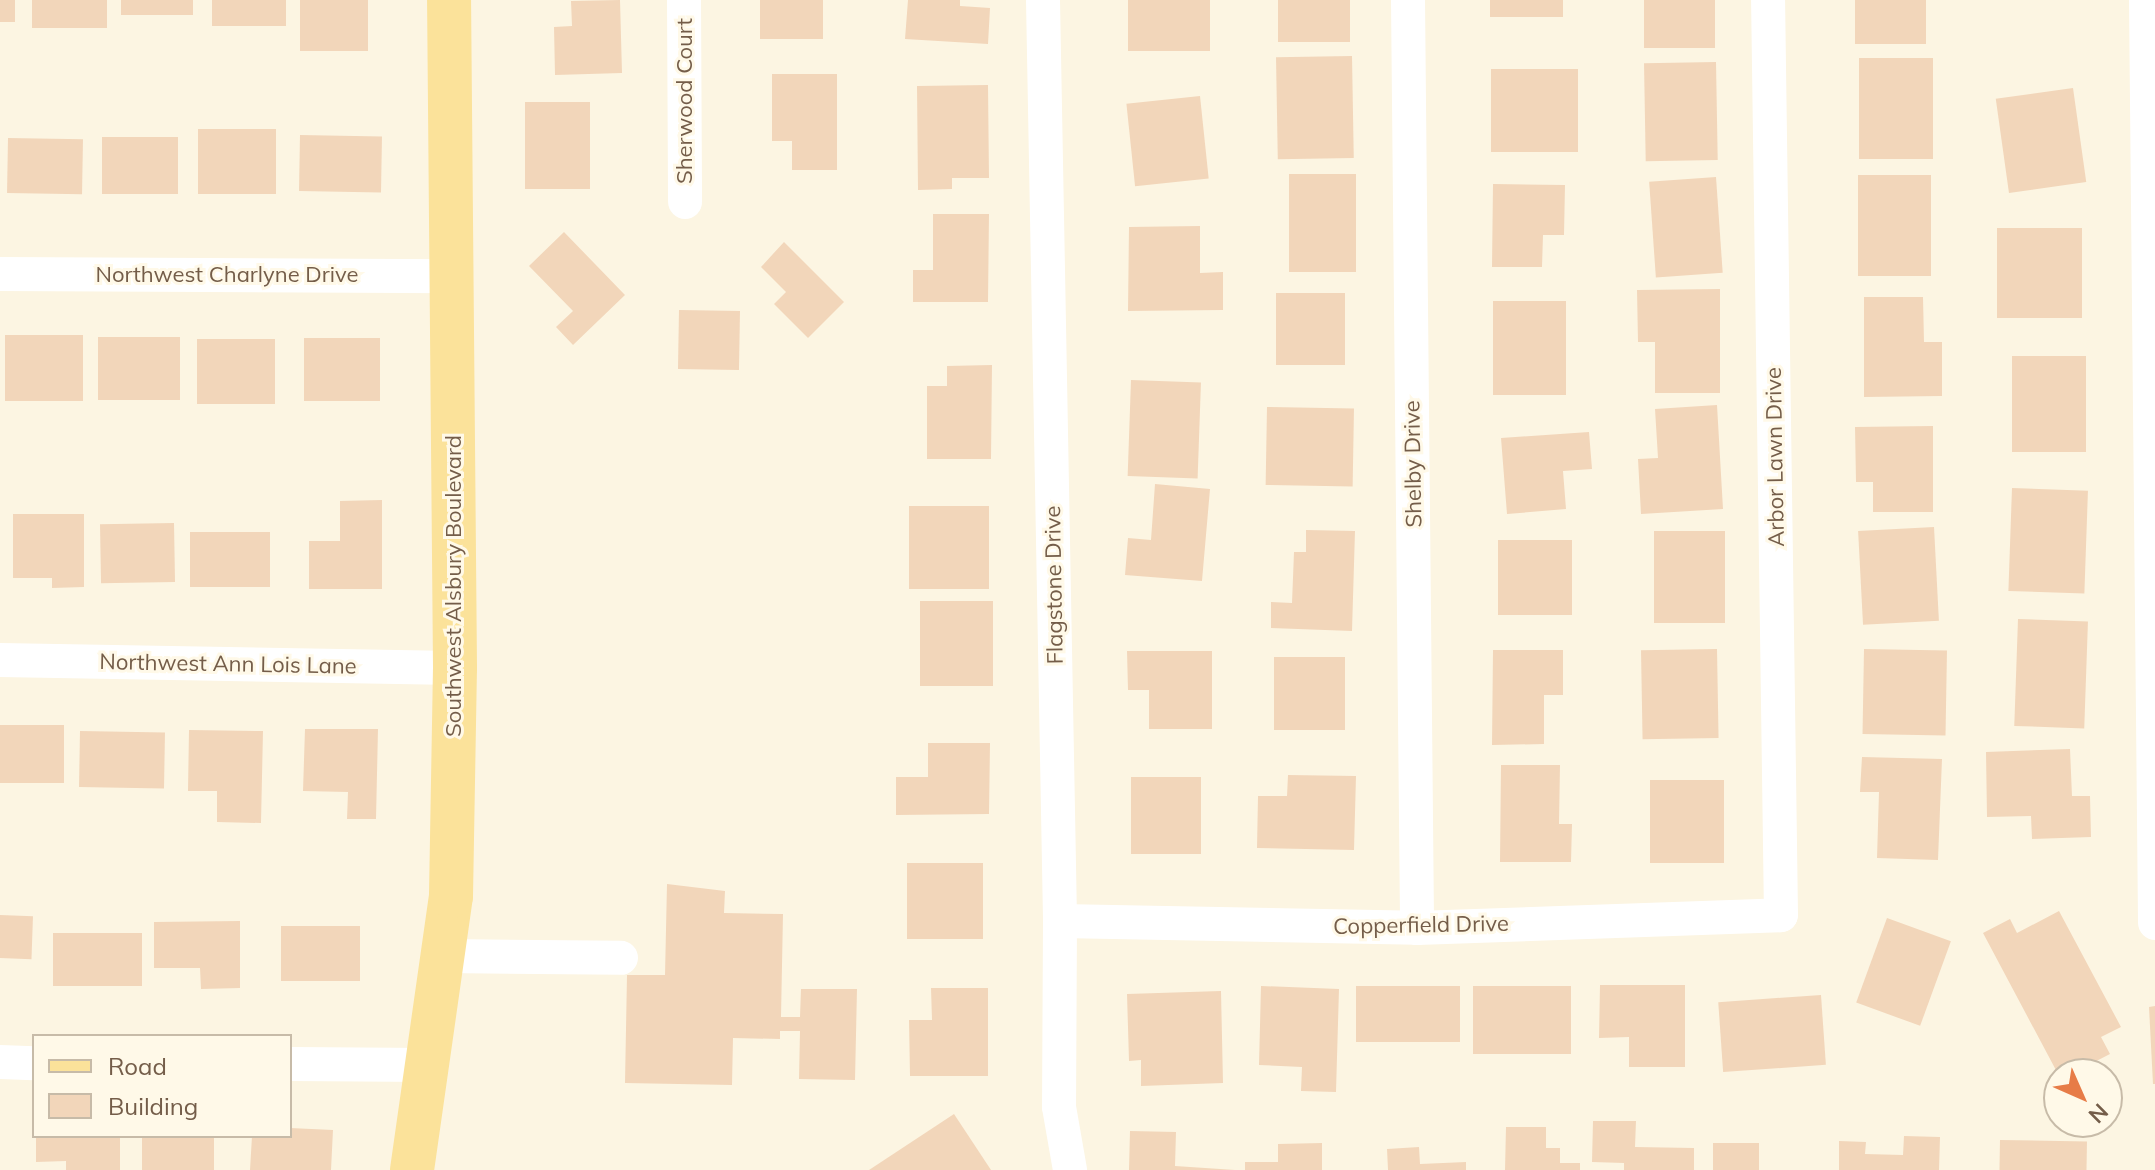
<!DOCTYPE html>
<style>
body{margin:0}
#map{position:relative;width:2155px;height:1170px;overflow:hidden;background:#fcf5e2;font-family:Mulish,sans-serif}
div>[style]{position:absolute}
.building>*{inset:0;background:#f2d6ba;transform-origin:0 0}
.minor>*{height:34px;margin:-17px;padding:0 17px;transform-origin:17px;border-radius:17px;background:#fff}
.major>*{height:44px;margin:-22px;padding:0 22px;transform-origin:22px;border-radius:22px;background:#fbe29a}
span{translate:-50% -50%;white-space:nowrap;text-align:center;line-height:1.15;-webkit-text-stroke:6px #fff9e8;paint-order:stroke}
.street-label{font-size:22px;color:#745d49}
.legend{position:absolute;left:32px;top:1034px;width:260px;height:104px;box-sizing:border-box;background:#fff9e8;border:2px solid #c7bba8;margin:0;padding:10px 14px;list-style:none;font-size:24px;color:#745d49}
.legend li{display:flex;align-items:center;gap:16px;height:40px}
.legend b{width:40px;border:2px solid #c7bba8}
.north{position:absolute;left:2043px;top:1058px;width:80px;height:80px;box-sizing:border-box;background:#fff9e8;border:2px solid #c7bba8;border-radius:50%;rotate:135deg;font-size:22px;font-weight:700;line-height:32px;text-align:center;color:#745d49}
.north::after{content:'';display:block;margin:auto;width:28px;height:36px;background:#e77c47;clip-path:polygon(50% 0,100% 100%,50% 72%,0 100%)}
</style>
<div id="map">
<div class="building">
<i style="left:0;top:0;width:15px;height:22px"></i>
<i style="left:32px;top:0;width:75px;height:28px"></i>
<i style="left:121px;top:0;width:72px;height:15px"></i>
<i style="left:212px;top:0;width:74px;height:26px"></i>
<i style="left:300px;top:0;width:68px;height:51px"></i>
<i style="clip-path:polygon(620px 0,622px 73px,555px 75px,554px 27px,572px 26px,571px 1px)"></i>
<i style="left:760px;top:0;width:63px;height:39px"></i>
<i style="clip-path:polygon(908px 0,960px 0,960px 6px,990px 8px,988px 44px,905px 39px)"></i>
<i style="left:1128px;top:0;width:82px;height:51px"></i>
<i style="left:1278px;top:0;width:72px;height:42px"></i>
<i style="left:1490px;top:0;width:73px;height:17px"></i>
<i style="left:1644px;top:0;width:71px;height:48px"></i>
<i style="left:1855px;top:0;width:71px;height:44px"></i>
<i style="left:1352px;top:56px;width:102px;height:76px;rotate:89deg"></i>
<i style="left:1859px;top:58px;width:74px;height:101px"></i>
<i style="left:1716px;top:62px;width:98px;height:72px;rotate:89deg"></i>
<i style="left:1491px;top:69px;width:87px;height:83px"></i>
<i style="clip-path:polygon(772px 74px,837px 74px,837px 170px,792px 170px,792px 141px,772px 141px)"></i>
<i style="clip-path:polygon(988px 85px,989px 178px,952px 178px,952px 189px,918px 190px,917px 86px)"></i>
<i style="left:2073px;top:88px;width:95px;height:78px;rotate:82deg"></i>
<i style="left:1200px;top:96px;width:83px;height:74px;rotate:84deg"></i>
<i style="left:525px;top:102px;width:65px;height:87px"></i>
<i style="left:198px;top:129px;width:78px;height:65px"></i>
<i style="left:300px;top:135px;width:82px;height:56px;rotate:1deg"></i>
<i style="left:102px;top:137px;width:76px;height:57px"></i>
<i style="left:8px;top:138px;width:75px;height:55px;rotate:1deg"></i>
<i style="left:1289px;top:174px;width:67px;height:98px"></i>
<i style="left:1858px;top:175px;width:73px;height:101px"></i>
<i style="left:1716px;top:177px;width:96px;height:67px;rotate:86deg"></i>
<i style="clip-path:polygon(1493px 184px,1565px 185px,1564px 235px,1543px 235px,1542px 267px,1492px 267px)"></i>
<i style="clip-path:polygon(933px 214px,989px 214px,988px 302px,913px 302px,913px 270px,933px 270px)"></i>
<i style="clip-path:polygon(1200px 226px,1200px 273px,1223px 272px,1223px 310px,1128px 311px,1129px 227px)"></i>
<i style="left:1997px;top:228px;width:85px;height:90px"></i>
<i style="clip-path:polygon(564px 232px,625px 295px,573px 345px,556px 327px,573px 311px,529px 266px)"></i>
<i style="clip-path:polygon(784px 242px,844px 302px,808px 338px,774px 304px,786px 292px,761px 267px)"></i>
<i style="clip-path:polygon(1720px 289px,1720px 393px,1655px 393px,1655px 342px,1638px 342px,1637px 290px)"></i>
<i style="left:1345px;top:293px;width:72px;height:69px;rotate:90deg"></i>
<i style="clip-path:polygon(1864px 297px,1923px 297px,1924px 342px,1942px 342px,1942px 396px,1864px 397px)"></i>
<i style="left:1493px;top:301px;width:73px;height:94px"></i>
<i style="left:679px;top:310px;width:61px;height:59px;rotate:1deg"></i>
<i style="left:5px;top:335px;width:78px;height:66px"></i>
<i style="left:180px;top:337px;width:63px;height:82px;rotate:90deg"></i>
<i style="left:304px;top:338px;width:76px;height:63px"></i>
<i style="left:197px;top:339px;width:78px;height:65px"></i>
<i style="left:2086px;top:356px;width:96px;height:74px;rotate:90deg"></i>
<i style="clip-path:polygon(992px 365px,991px 459px,927px 459px,927px 386px,947px 386px,947px 366px)"></i>
<i style="left:1131px;top:380px;width:70px;height:96px;rotate:2deg"></i>
<i style="clip-path:polygon(1717px 405px,1723px 509px,1641px 514px,1638px 459px,1658px 458px,1655px 409px)"></i>
<i style="left:1267px;top:407px;width:87px;height:78px;rotate:1deg"></i>
<i style="clip-path:polygon(1933px 426px,1933px 512px,1873px 512px,1873px 482px,1856px 482px,1855px 427px)"></i>
<i style="clip-path:polygon(1589px 432px,1592px 469px,1563px 471px,1566px 509px,1507px 514px,1501px 438px)"></i>
<i style="clip-path:polygon(1155px 484px,1210px 489px,1202px 581px,1125px 575px,1128px 538px,1151px 540px)"></i>
<i style="left:2012px;top:488px;width:76px;height:103px;rotate:2deg"></i>
<i style="clip-path:polygon(382px 500px,382px 589px,309px 589px,309px 541px,340px 541px,340px 501px)"></i>
<i style="left:909px;top:506px;width:80px;height:83px"></i>
<i style="clip-path:polygon(13px 514px,84px 514px,84px 587px,52px 588px,52px 578px,13px 578px)"></i>
<i style="left:174px;top:523px;width:59px;height:74px;rotate:89deg"></i>
<i style="left:1934px;top:527px;width:94px;height:76px;rotate:87deg"></i>
<i style="clip-path:polygon(1306px 530px,1355px 531px,1352px 631px,1271px 628px,1271px 602px,1292px 603px,1294px 552px,1306px 552px)"></i>
<i style="left:1654px;top:531px;width:71px;height:92px"></i>
<i style="left:190px;top:532px;width:80px;height:55px"></i>
<i style="left:1572px;top:540px;width:75px;height:74px;rotate:90deg"></i>
<i style="left:920px;top:601px;width:73px;height:85px"></i>
<i style="left:2018px;top:619px;width:70px;height:107px;rotate:2deg"></i>
<i style="left:1717px;top:649px;width:89px;height:76px;rotate:89deg"></i>
<i style="left:1864px;top:649px;width:83px;height:85px;rotate:1deg"></i>
<i style="clip-path:polygon(1493px 650px,1563px 650px,1563px 695px,1544px 695px,1544px 744px,1492px 745px)"></i>
<i style="clip-path:polygon(1127px 651px,1212px 651px,1212px 729px,1149px 729px,1149px 690px,1128px 690px)"></i>
<i style="left:1274px;top:657px;width:71px;height:73px"></i>
<i style="left:64px;top:725px;width:58px;height:64px;rotate:90deg"></i>
<i style="clip-path:polygon(305px 729px,378px 729px,376px 819px,347px 819px,348px 792px,303px 791px)"></i>
<i style="clip-path:polygon(189px 730px,263px 731px,261px 823px,217px 822px,217px 791px,188px 791px)"></i>
<i style="left:80px;top:731px;width:85px;height:56px;rotate:1deg"></i>
<i style="clip-path:polygon(928px 743px,990px 743px,989px 814px,896px 815px,896px 777px,928px 777px)"></i>
<i style="clip-path:polygon(2070px 749px,2072px 796px,2090px 796px,2091px 837px,2032px 839px,2031px 816px,1987px 817px,1986px 752px)"></i>
<i style="clip-path:polygon(1862px 757px,1942px 759px,1938px 860px,1877px 858px,1879px 792px,1860px 792px)"></i>
<i style="clip-path:polygon(1501px 765px,1560px 765px,1559px 824px,1572px 824px,1571px 862px,1500px 862px)"></i>
<i style="clip-path:polygon(1288px 775px,1356px 776px,1354px 850px,1257px 848px,1258px 796px,1287px 796px)"></i>
<i style="left:1131px;top:777px;width:70px;height:77px"></i>
<i style="left:1650px;top:780px;width:74px;height:83px"></i>
<i style="left:983px;top:863px;width:76px;height:76px;rotate:90deg"></i>
<i style="clip-path:polygon(667px 884px,725px 891px,724px 913px,783px 914px,781px 1017px,800px 1017px,801px 989px,857px 989px,855px 1080px,799px 1079px,800px 1031px,780px 1031px,780px 1039px,733px 1038px,732px 1085px,625px 1083px,627px 975px,665px 975px)"></i>
<i style="clip-path:polygon(2059px 911px,2121px 1027px,2101px 1037px,2110px 1054px,2071px 1074px,2058px 1074px,1983px 933px,2010px 919px,2017px 933px)"></i>
<i style="left:0;top:915px;width:33px;height:43px;rotate:2deg"></i>
<i style="left:1887px;top:918px;width:68px;height:90px;rotate:20deg"></i>
<i style="clip-path:polygon(240px 921px,240px 988px,201px 989px,200px 968px,154px 968px,154px 922px)"></i>
<i style="left:281px;top:926px;width:79px;height:55px"></i>
<i style="left:53px;top:933px;width:89px;height:53px"></i>
<i style="clip-path:polygon(1600px 985px,1685px 985px,1685px 1067px,1629px 1067px,1629px 1037px,1599px 1038px)"></i>
<i style="clip-path:polygon(1261px 986px,1339px 989px,1336px 1092px,1301px 1091px,1302px 1067px,1259px 1065px)"></i>
<i style="left:1356px;top:986px;width:104px;height:56px"></i>
<i style="left:1473px;top:986px;width:98px;height:68px"></i>
<i style="clip-path:polygon(931px 988px,988px 988px,988px 1076px,910px 1076px,909px 1020px,932px 1020px)"></i>
<i style="clip-path:polygon(1221px 991px,1223px 1083px,1141px 1086px,1141px 1060px,1129px 1061px,1127px 994px)"></i>
<i style="left:1821px;top:995px;width:70px;height:103px;rotate:86deg"></i>
<i style="clip-path:polygon(2155px 1006px,2155px 1084px,2153px 1084px,2149px 1007px)"></i>
<i style="clip-path:polygon(954px 1114px,991px 1170px,869px 1170px)"></i>
<i style="clip-path:polygon(1593px 1121px,1636px 1121px,1635px 1147px,1694px 1148px,1694px 1170px,1624px 1170px,1624px 1163px,1592px 1162px)"></i>
<i style="clip-path:polygon(1506px 1127px,1546px 1127px,1546px 1148px,1560px 1148px,1560px 1163px,1580px 1163px,1580px 1170px,1505px 1170px)"></i>
<i style="clip-path:polygon(290px 1128px,333px 1130px,331px 1170px,250px 1170px,252px 1136px,290px 1136px)"></i>
<i style="clip-path:polygon(1130px 1131px,1176px 1132px,1175px 1166px,1235px 1170px,1129px 1170px)"></i>
<i style="clip-path:polygon(36px 1136px,120px 1136px,120px 1170px,66px 1170px,66px 1161px,36px 1162px)"></i>
<i style="left:142px;top:1136px;width:72px;height:34px"></i>
<i style="clip-path:polygon(1904px 1136px,1940px 1137px,1939px 1170px,1839px 1170px,1839px 1141px,1866px 1142px,1865px 1154px,1903px 1155px)"></i>
<i style="left:2000px;top:1140px;width:87px;height:30px;rotate:1deg"></i>
<i style="clip-path:polygon(1322px 1143px,1322px 1170px,1245px 1170px,1245px 1162px,1278px 1162px,1278px 1144px)"></i>
<i style="left:1713px;top:1143px;width:46px;height:27px"></i>
<i style="clip-path:polygon(1419px 1147px,1420px 1164px,1466px 1162px,1466px 1170px,1388px 1170px,1387px 1149px)"></i>
</div>
<div class="minor">
<i style="left:684px;top:0;width:202px;rotate:89.7deg"></i>
<i style="left:1043px;top:0;width:921px;rotate:88.94deg"></i>
<i style="left:1060px;top:921px;width:186px;rotate:90.3deg"></i>
<i style="left:1059px;top:1107px;width:64px;rotate:80.1deg"></i>
<i style="left:1408px;top:0;width:928px;rotate:89.44deg"></i>
<i style="left:2146px;top:0;width:923px;rotate:89.44deg"></i>
<i style="left:0;top:274px;width:453px;rotate:0.3deg"></i>
<i style="left:0;top:660px;width:455px;rotate:1deg"></i>
<i style="left:1060px;top:921px;width:357px;rotate:1.1deg"></i>
<i style="left:1417px;top:928px;width:364px;rotate:-2deg"></i>
<i style="left:1781px;top:915px;width:915px;rotate:-90.81deg"></i>
<i style="left:443px;top:956px;width:178px;rotate:0.6deg"></i>
<i style="left:0;top:1062px;width:34px;rotate:2deg"></i>
<i style="left:290px;top:1064px;width:138px;rotate:0.4deg"></i>
</div>
<div class="major">
<i style="left:412px;top:1170px;width:277px;rotate:-81.9deg"></i>
<i style="left:451px;top:896px;width:228px;rotate:-89deg"></i>
<i style="left:455px;top:668px;width:668px;rotate:-90.51deg"></i>
</div>
<div class="street-label">
<span style="left:685px;top:101px;rotate:-90deg">Sherwood Court</span>
<span style="left:227px;top:275px">Northwest Charlyne Drive</span>
<span style="left:1775px;top:457px;rotate:-91deg">Arbor Lawn Drive</span>
<span style="left:1413px;top:464px;rotate:-91deg">Shelby Drive</span>
<span style="left:1054px;top:585px;rotate:-91deg">Flagstone Drive</span>
<span style="left:454px;top:586px;rotate:-90deg">Southwest Alsbury Boulevard</span>
<span style="left:228px;top:664px;rotate:1deg">Northwest Ann Lois Lane</span>
<span style="left:1421px;top:925px;rotate:-1deg">Copperfield Drive</span>
</div>
<ul class="legend">
<li><b style="height:10px;background:#fbe29a"></b>Road</li>
<li><b style="height:22px;background:#f2d6ba"></b>Building</li>
</ul>
<div class="north">N</div>
</div>
